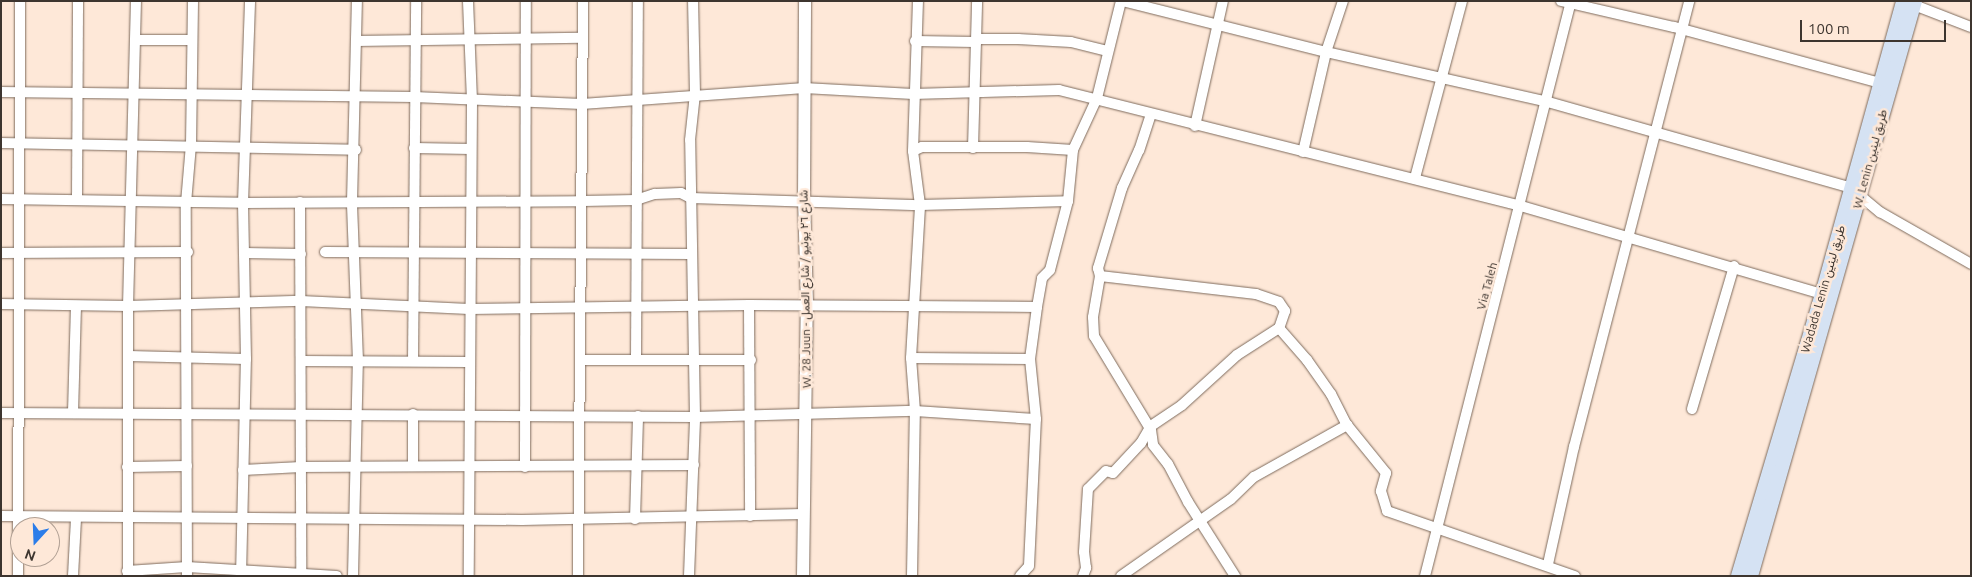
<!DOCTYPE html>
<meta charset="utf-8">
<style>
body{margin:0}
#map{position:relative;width:1972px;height:577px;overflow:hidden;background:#fee8d8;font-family:Ubuntu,Vazirmatn,sans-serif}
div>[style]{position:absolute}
.roads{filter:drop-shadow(0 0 1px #7e6b5d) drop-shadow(0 0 1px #7e6b5d)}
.minor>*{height:10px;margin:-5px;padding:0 5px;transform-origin:5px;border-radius:5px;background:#fff}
.tertiary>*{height:12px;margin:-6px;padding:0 6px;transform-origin:6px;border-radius:6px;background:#fff}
.secondary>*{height:14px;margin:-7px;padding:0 7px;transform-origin:7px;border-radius:7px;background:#d5e2f3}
span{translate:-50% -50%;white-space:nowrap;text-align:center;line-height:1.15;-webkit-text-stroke:5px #fee8d8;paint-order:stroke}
.street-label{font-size:12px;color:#3d352f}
.frame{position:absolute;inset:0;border:2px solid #3d352f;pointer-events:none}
.north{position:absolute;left:10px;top:517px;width:50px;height:50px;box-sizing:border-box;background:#fee8d8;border:1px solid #b1a094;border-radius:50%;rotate:200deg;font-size:14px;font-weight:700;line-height:20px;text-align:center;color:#3d352f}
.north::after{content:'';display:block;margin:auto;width:18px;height:22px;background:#2c7de9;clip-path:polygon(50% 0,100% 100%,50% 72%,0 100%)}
.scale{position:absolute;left:1800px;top:20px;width:146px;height:22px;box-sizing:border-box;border:2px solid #3d352f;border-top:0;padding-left:6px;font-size:15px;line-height:18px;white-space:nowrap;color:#3d352f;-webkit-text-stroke:4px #fee8d8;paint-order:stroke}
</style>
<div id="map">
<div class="roads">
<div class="minor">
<i style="left:468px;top:1px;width:101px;rotate:87.7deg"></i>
<i style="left:472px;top:102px;width:474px;rotate:90.4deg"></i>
<i style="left:1123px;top:1px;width:209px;rotate:14.1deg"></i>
<i style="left:1326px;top:52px;width:228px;rotate:12.7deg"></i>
<i style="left:1548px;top:102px;width:315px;rotate:15.8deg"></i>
<i style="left:1851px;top:188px;width:38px;rotate:40deg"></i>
<i style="left:1880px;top:212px;width:105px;rotate:29.7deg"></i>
<i style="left:1561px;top:1px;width:116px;rotate:13deg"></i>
<i style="left:1674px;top:27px;width:221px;rotate:15.2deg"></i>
<i style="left:1909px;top:3px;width:66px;rotate:21.2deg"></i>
<i style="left:135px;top:40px;width:57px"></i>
<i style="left:356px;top:41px;width:226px;rotate:-0.8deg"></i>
<i style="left:915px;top:41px;width:60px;rotate:1deg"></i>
<i style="left:975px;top:42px;width:6px;rotate:-31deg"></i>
<i style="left:980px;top:39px;width:38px"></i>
<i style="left:1018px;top:39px;width:53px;rotate:3.2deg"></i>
<i style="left:1071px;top:42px;width:37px;rotate:14deg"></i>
<i style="left:1px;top:92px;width:413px;rotate:0.7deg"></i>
<i style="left:414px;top:97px;width:168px;rotate:2.4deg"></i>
<i style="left:582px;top:104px;width:223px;rotate:-4.1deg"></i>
<i style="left:804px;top:88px;width:109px;rotate:3.2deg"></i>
<i style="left:913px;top:94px;width:146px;rotate:-1.6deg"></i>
<i style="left:1059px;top:90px;width:476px;rotate:14.1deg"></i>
<i style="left:1521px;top:206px;width:314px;rotate:16.3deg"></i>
<i style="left:1151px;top:114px;width:38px;rotate:108deg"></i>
<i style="left:1139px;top:150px;width:42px;rotate:114.1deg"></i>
<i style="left:1122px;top:188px;width:84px;rotate:106.7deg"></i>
<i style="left:1098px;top:268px;width:8px;rotate:76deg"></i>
<i style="left:1100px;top:276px;width:42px;rotate:99.7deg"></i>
<i style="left:1093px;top:317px;width:19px;rotate:87deg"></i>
<i style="left:1094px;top:336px;width:110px;rotate:58.8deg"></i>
<i style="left:1151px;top:430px;width:15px;rotate:82deg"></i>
<i style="left:1153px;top:445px;width:24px;rotate:52deg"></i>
<i style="left:1168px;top:464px;width:43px;rotate:62.2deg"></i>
<i style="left:1188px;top:502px;width:88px;rotate:57.6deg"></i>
<i style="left:1195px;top:126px;width:128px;rotate:-77.4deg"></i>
<i style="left:1px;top:143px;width:355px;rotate:1.1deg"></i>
<i style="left:414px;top:148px;width:57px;rotate:1deg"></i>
<i style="left:973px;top:148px;width:147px;rotate:-88.4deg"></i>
<i style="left:913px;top:151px;width:10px;rotate:-24deg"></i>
<i style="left:922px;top:147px;width:105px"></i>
<i style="left:1027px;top:147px;width:46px;rotate:3.7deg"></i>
<i style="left:1303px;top:152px;width:103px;rotate:-77deg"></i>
<i style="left:1326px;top:52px;width:54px;rotate:-71.6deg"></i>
<i style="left:1415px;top:178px;width:183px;rotate:-75.1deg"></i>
<i style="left:1px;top:199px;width:242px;rotate:0.9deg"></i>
<i style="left:243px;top:203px;width:340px;rotate:-0.3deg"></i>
<i style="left:583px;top:201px;width:53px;rotate:-1.1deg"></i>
<i style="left:636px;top:200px;width:20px;rotate:-18deg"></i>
<i style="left:655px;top:194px;width:26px;rotate:-2deg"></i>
<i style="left:681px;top:193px;width:11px;rotate:27deg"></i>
<i style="left:691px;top:198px;width:229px;rotate:1.8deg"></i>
<i style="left:920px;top:205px;width:148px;rotate:-1.5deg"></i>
<i style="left:77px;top:199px;width:198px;rotate:-89.7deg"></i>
<i style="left:300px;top:202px;width:374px;rotate:89.8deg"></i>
<i style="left:325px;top:252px;width:367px;rotate:0.3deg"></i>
<i style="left:1px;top:253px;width:187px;rotate:-0.3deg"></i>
<i style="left:245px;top:253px;width:56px;rotate:1deg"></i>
<i style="left:1100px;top:276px;width:157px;rotate:6.6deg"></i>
<i style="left:1256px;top:294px;width:24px;rotate:19deg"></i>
<i style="left:1279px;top:302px;width:11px;rotate:56deg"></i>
<i style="left:1285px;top:311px;width:18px;rotate:109deg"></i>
<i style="left:1px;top:304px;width:127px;rotate:0.9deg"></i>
<i style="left:128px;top:306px;width:173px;rotate:-1.7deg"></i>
<i style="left:301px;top:301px;width:168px;rotate:2.7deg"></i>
<i style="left:469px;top:309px;width:280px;rotate:-0.8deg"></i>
<i style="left:749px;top:305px;width:288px;rotate:0.4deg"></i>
<i style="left:749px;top:305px;width:211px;rotate:89.7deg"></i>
<i style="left:129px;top:356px;width:117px;rotate:1.5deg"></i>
<i style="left:911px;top:358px;width:119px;rotate:0.5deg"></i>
<i style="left:581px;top:360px;width:170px"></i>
<i style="left:636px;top:360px;width:359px;rotate:-89.7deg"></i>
<i style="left:301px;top:361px;width:168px;rotate:0.3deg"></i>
<i style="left:413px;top:361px;width:360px;rotate:-89.5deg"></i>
<i style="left:1692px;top:409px;width:149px;rotate:-73.6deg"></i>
<i style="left:1px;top:413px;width:694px;rotate:0.33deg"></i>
<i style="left:695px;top:417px;width:220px;rotate:-1.6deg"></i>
<i style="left:915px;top:411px;width:121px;rotate:3.8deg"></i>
<i style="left:73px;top:413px;width:106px;rotate:-88.4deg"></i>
<i style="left:413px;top:414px;width:52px;rotate:90deg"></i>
<i style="left:127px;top:467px;width:60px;rotate:-1deg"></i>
<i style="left:525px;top:467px;width:466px;rotate:-89.9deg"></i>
<i style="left:243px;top:470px;width:58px;rotate:-3deg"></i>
<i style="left:301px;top:467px;width:393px;rotate:-0.3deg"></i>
<i style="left:1px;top:516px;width:521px;rotate:0.44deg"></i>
<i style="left:522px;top:520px;width:281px;rotate:-1.2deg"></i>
<i style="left:635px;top:519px;width:103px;rotate:-88.3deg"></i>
<i style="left:1548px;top:564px;width:120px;rotate:-77.5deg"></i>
<i style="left:1574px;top:447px;width:461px;rotate:-75.5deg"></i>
<i style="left:127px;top:571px;width:60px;rotate:-3.8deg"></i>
<i style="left:187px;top:567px;width:150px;rotate:3.4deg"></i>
<i style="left:18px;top:576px;width:575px;rotate:-89.8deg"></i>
<i style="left:73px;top:576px;width:58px;rotate:-87deg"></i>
<i style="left:128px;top:576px;width:270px;rotate:-90deg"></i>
<i style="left:128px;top:306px;width:305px;rotate:-88.5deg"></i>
<i style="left:187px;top:576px;width:373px;rotate:-90.2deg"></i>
<i style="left:186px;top:203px;width:58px;rotate:-85.1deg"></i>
<i style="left:191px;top:145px;width:144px;rotate:-89.2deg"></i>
<i style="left:241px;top:576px;width:217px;rotate:-88.7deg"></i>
<i style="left:246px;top:359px;width:156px;rotate:-91.1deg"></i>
<i style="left:243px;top:203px;width:202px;rotate:-88deg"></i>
<i style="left:353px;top:576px;width:215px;rotate:-88.7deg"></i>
<i style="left:358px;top:361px;width:159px;rotate:-92.2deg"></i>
<i style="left:352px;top:202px;width:201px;rotate:-88.6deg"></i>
<i style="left:578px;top:576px;width:575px;rotate:-89.5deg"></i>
<i style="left:689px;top:576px;width:159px;rotate:-87.8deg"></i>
<i style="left:695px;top:417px;width:277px;rotate:-91deg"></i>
<i style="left:690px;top:140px;width:46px;rotate:-83.8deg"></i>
<i style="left:695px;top:94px;width:93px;rotate:-91.2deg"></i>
<i style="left:912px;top:576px;width:165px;rotate:-89deg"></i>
<i style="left:915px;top:411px;width:53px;rotate:-94.3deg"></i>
<i style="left:911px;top:358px;width:153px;rotate:-86.6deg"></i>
<i style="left:920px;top:205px;width:54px;rotate:-97.4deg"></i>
<i style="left:913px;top:151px;width:150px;rotate:-88.1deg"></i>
<i style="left:1020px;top:576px;width:13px;rotate:-48deg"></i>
<i style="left:1029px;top:566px;width:147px;rotate:-87.3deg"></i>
<i style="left:1036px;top:419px;width:60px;rotate:-95.7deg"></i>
<i style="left:1030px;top:359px;width:52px;rotate:-82.3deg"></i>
<i style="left:1037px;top:307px;width:29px;rotate:-80deg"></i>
<i style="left:1042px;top:278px;width:11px;rotate:-45deg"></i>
<i style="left:1050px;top:270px;width:71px;rotate:-75.4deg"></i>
<i style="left:1068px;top:201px;width:51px;rotate:-84.4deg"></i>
<i style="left:1073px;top:150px;width:57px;rotate:-65.2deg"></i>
<i style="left:1097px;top:98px;width:100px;rotate:-76.1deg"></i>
<i style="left:1083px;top:576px;width:9px;rotate:-69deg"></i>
<i style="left:1086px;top:568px;width:16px;rotate:-97deg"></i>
<i style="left:1084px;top:552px;width:63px;rotate:-86.4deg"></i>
<i style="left:1088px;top:489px;width:25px;rotate:-45deg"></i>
<i style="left:1106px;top:471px;width:7px;rotate:16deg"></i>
<i style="left:1113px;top:473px;width:41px;rotate:-47deg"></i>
<i style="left:1141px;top:443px;width:20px;rotate:-60deg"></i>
<i style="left:1151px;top:426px;width:37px;rotate:-34deg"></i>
<i style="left:1182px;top:405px;width:74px;rotate:-42.3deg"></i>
<i style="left:1237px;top:355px;width:50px;rotate:-32.7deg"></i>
<i style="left:1279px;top:328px;width:43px;rotate:48.8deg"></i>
<i style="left:1307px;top:360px;width:42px;rotate:54.8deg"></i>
<i style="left:1331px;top:394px;width:35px;rotate:63deg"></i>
<i style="left:1347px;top:425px;width:62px;rotate:50.9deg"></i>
<i style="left:1386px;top:473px;width:19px;rotate:106deg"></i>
<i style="left:1381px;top:491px;width:21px;rotate:73deg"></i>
<i style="left:1387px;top:511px;width:199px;rotate:19.1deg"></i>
<i style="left:1121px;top:576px;width:134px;rotate:-35deg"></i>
<i style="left:1231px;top:499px;width:32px;rotate:-44deg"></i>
<i style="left:1254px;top:477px;width:107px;rotate:-29.2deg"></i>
<i style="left:1425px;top:576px;width:593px;rotate:-75.75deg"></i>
</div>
<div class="tertiary">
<i style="left:803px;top:576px;width:271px;rotate:-89.2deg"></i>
<i style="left:807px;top:305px;width:105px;rotate:-91.6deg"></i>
<i style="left:804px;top:200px;width:199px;rotate:-89.7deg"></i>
</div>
<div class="secondary">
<i style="left:1738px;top:576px;width:294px;rotate:-73.4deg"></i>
<i style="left:1822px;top:294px;width:304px;rotate:-74.5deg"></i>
<i style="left:1751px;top:576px;width:598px;rotate:-74.08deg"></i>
</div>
</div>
<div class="street-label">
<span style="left:1870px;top:159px;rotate:-75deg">W. Lenin طريق لينين</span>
<span style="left:1487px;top:286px;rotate:-75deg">Via Taleh</span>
<span style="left:805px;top:289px;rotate:-91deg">W. 28 Juun - شارع ٢٦ يونيو / شارع العمل</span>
<span style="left:1823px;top:289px;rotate:-74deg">Wadada Lenin طريق لينين</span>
</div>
<div class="frame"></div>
<div class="north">N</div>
<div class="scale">100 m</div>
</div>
